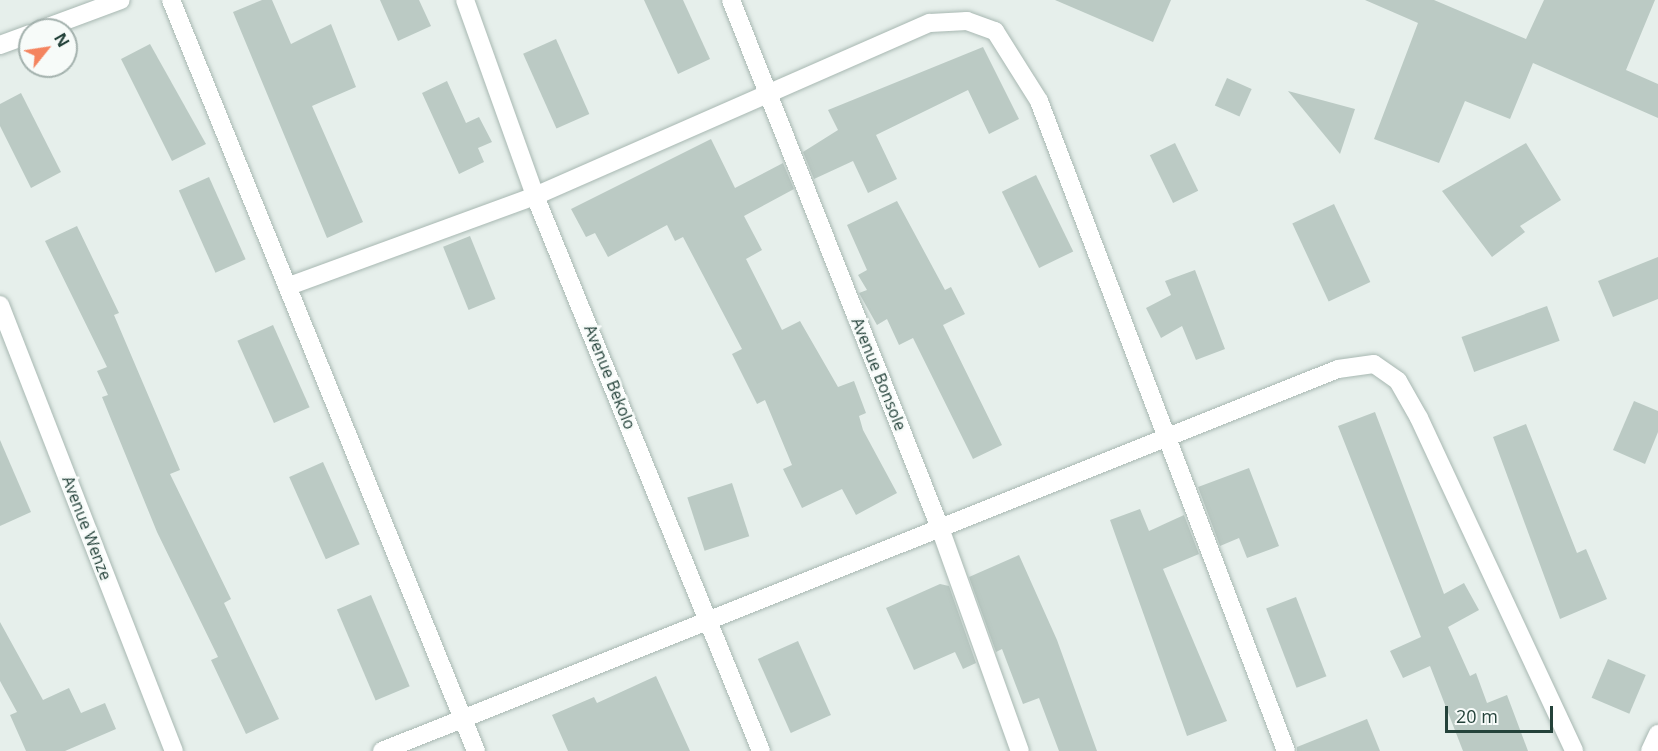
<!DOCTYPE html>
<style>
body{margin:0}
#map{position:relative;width:1658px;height:751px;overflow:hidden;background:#e6efeb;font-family:"Open Sans",sans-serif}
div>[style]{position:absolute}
.building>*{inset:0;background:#bbcac4;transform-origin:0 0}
.roads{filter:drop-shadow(0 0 2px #a8b8b2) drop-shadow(0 0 2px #a8b8b2)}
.minor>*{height:18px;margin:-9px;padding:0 9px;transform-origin:9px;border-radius:9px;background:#fff}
span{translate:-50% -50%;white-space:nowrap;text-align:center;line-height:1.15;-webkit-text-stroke:5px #f7fbf9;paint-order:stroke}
.street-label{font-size:16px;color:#24423a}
.north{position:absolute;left:18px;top:18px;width:60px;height:60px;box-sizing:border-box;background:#f7fbf9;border:2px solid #a3b1ad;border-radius:50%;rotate:60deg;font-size:16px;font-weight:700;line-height:24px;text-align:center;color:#24423a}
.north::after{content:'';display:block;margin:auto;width:21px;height:27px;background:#f4845f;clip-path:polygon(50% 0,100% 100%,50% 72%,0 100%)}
.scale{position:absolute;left:1445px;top:706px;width:108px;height:27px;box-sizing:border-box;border:3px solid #24423a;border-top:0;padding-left:8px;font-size:18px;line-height:21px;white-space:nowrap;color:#24423a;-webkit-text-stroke:4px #f7fbf9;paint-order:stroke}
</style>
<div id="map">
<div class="building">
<i style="clip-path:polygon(262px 0,272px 0,291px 44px,331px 24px,356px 87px,312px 106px,363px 222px,327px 238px,233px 12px)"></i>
<i style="clip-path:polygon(380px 0,419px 0,431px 26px,398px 41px)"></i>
<i style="clip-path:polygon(644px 0,683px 0,710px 59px,678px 74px)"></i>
<i style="clip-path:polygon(1055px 0,1171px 0,1153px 42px)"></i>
<i style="clip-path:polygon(1365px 0,1434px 0,1526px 39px,1544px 0,1655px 0,1626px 70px,1658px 84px,1658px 118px,1533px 63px,1510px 119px,1465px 101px,1439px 163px,1374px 139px,1418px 23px)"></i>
<i style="left:556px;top:39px;width:82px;height:36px;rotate:66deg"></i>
<i style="clip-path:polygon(150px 44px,206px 144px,172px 161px,121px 59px)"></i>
<i style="clip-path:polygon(983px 47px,1019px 119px,989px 134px,968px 90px,876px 135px,897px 179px,868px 193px,853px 161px,814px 179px,803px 152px,838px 130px,828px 110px)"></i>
<i style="left:1227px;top:78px;width:27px;height:30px;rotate:24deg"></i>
<i style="clip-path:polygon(447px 81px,466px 123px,479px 117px,492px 142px,478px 148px,484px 162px,459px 174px,422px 93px)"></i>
<i style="clip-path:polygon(1288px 91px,1355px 109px,1340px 154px)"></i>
<i style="clip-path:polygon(21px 93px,61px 172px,31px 188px,0 126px,0 104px)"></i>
<i style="clip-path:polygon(711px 139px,735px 188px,783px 163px,794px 189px,744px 216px,762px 250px,746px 259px,782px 330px,800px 321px,838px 387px,854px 381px,866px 413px,859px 416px,863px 430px,897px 493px,856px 515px,842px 489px,802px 508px,783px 469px,792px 465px,765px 400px,757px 404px,732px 354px,742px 349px,683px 237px,675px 241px,667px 225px,608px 257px,595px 233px,586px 237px,571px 209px)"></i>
<i style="left:1175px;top:143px;width:53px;height:28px;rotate:64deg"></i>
<i style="clip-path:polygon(1526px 143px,1561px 200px,1520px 226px,1525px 232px,1492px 257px,1442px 191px)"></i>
<i style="left:1036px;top:175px;width:85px;height:38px;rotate:64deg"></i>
<i style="left:209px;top:177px;width:90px;height:33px;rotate:66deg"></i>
<i style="clip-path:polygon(897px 201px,945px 290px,951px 287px,965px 314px,943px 325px,1002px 445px,973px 459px,913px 338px,899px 345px,887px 319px,877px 325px,859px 293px,867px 290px,858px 275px,867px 270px,847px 225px)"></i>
<i style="left:1334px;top:204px;width:86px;height:46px;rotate:65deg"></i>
<i style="clip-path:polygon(77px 226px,119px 313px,114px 315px,180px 470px,170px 474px,231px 599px,224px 603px,279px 719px,246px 734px,211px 660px,218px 657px,157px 532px,102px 397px,108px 395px,97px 371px,107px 367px,45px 241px)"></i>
<i style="left:470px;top:236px;width:68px;height:29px;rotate:68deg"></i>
<i style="clip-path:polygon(1658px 257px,1658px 299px,1613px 317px,1598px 281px)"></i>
<i style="clip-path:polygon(1195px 270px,1225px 349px,1196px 360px,1182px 326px,1161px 338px,1146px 308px,1171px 295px,1165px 281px)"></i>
<i style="left:1547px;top:306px;width:37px;height:91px;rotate:70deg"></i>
<i style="left:273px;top:325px;width:90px;height:39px;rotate:66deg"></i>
<i style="clip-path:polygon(1634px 401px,1658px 411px,1658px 432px,1645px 464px,1613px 450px)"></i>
<i style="clip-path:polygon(1375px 412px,1444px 594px,1464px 583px,1479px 610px,1448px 627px,1470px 676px,1476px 673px,1487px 703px,1507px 695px,1528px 751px,1463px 751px,1430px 666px,1403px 678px,1390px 651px,1421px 637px,1338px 426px)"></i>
<i style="clip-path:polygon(1526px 424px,1577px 553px,1586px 549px,1607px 599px,1560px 619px,1493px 437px)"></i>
<i style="clip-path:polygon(0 440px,31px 512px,0 526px)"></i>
<i style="left:323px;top:462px;width:90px;height:37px;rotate:66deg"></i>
<i style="clip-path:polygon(1249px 468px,1279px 546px,1247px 558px,1239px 538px,1220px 546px,1198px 487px)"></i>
<i style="left:732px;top:483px;width:56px;height:47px;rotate:72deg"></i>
<i style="clip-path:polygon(1140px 509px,1149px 531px,1184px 515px,1199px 554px,1163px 569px,1227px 721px,1187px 736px,1110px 520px)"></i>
<i style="clip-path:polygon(1019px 555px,1057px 640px,1097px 751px,1059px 751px,1039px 698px,1023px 704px,1002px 649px,996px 652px,969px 577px)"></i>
<i style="clip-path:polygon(940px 584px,949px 586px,976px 663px,963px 669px,955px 652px,914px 670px,886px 608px)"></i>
<i style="left:371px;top:595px;width:99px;height:37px;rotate:67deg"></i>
<i style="left:1296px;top:597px;width:85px;height:32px;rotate:69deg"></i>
<i style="clip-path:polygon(0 622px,43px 700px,69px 688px,81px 713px,105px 703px,116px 729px,65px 751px,26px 751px,10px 715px,17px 712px,0 681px)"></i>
<i style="left:798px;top:641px;width:81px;height:44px;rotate:66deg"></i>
<i style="left:1608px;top:659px;width:41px;height:42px;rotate:23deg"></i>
<i style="clip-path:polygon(656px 676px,690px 751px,568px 751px,552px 715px,594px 697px,597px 703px)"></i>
<i style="clip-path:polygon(1367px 719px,1380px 751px,1297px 751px,1297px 747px)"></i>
</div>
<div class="roads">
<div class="minor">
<i style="left:171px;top:0;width:811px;rotate:67.9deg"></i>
<i style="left:465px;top:0;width:208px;rotate:70.3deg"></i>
<i style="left:535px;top:196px;width:599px;rotate:67.84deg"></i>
<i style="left:731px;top:0;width:568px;rotate:68.4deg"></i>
<i style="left:940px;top:528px;width:237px;rotate:70.3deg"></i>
<i style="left:40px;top:30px;width:86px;rotate:-20.3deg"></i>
<i style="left:0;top:45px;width:32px;rotate:-20deg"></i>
<i style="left:289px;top:286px;width:262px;rotate:-20.1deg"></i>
<i style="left:535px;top:196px;width:431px;rotate:-23.7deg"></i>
<i style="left:930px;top:23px;width:37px;rotate:-3deg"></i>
<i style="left:967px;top:21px;width:30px;rotate:20deg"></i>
<i style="left:995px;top:31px;width:83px;rotate:57.8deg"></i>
<i style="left:1039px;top:101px;width:695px;rotate:69.19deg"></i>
<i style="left:0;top:305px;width:479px;rotate:68.7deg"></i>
<i style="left:382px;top:751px;width:1029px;rotate:-21.78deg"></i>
<i style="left:1338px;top:369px;width:36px;rotate:-8deg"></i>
<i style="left:1374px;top:364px;width:29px;rotate:35deg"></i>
<i style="left:1398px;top:381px;width:43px;rotate:60.4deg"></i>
<i style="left:1419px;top:418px;width:367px;rotate:65deg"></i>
<i style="left:1650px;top:751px;width:19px;rotate:-65deg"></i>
</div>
</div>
<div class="street-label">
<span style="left:879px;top:374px;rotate:68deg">Avenue Bonsole</span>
<span style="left:610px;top:377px;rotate:68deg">Avenue Bekolo</span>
<span style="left:87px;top:528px;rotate:69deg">Avenue Wenze</span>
</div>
<div class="north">N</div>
<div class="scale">20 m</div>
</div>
